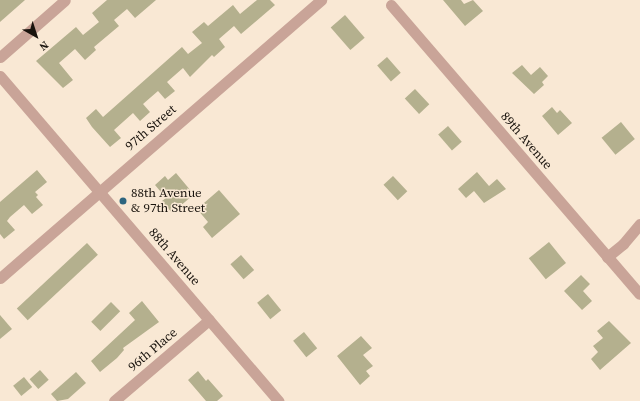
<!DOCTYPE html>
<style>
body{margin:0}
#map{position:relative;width:640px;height:401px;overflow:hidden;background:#f9e8d4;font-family:"Source Serif 4",serif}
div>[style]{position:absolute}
.building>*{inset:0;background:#b4b08e;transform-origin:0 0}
.minor>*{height:11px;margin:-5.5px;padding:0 5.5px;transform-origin:5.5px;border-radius:5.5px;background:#c9a498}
.dots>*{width:11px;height:11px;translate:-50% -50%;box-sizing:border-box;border:2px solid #f9e8d4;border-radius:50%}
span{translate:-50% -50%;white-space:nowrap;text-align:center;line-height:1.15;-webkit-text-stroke:3px #f9e8d4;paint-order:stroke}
.street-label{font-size:13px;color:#19130d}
.poi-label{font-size:13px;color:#19130d}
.left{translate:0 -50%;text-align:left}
.north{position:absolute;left:16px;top:16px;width:40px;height:40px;-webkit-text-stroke:3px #f9e8d4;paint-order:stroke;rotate:141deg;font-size:11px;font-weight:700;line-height:16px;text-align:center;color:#19130d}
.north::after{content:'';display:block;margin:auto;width:14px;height:18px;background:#19130d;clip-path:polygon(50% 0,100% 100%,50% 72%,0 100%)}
</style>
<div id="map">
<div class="building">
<i style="clip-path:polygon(0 0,25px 0,0 22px)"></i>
<i style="clip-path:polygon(107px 0,156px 0,135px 18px,127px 9px,114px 20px,119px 26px,94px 47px,96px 50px,85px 60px,75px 49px,59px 63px,73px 80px,63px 88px,36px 61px,76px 27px,83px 35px,99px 22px,92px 13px)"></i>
<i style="clip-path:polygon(257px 0,270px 0,275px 5px,241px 34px,234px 26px,219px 39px,225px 47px,214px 57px,212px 55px,190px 77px,183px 68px,167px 82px,175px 91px,165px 99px,158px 91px,143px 104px,150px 112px,140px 121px,133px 113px,114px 130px,121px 138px,110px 147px,92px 127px,86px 118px,96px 109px,103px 117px,182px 47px,188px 54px,202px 43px,192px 32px,204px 22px,208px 26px,233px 5px,240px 14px)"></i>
<i style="clip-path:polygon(443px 0,461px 0,464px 4px,473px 0,483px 11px,465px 26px)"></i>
<i style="left:345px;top:15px;width:30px;height:19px;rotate:49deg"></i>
<i style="left:387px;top:57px;width:21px;height:13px;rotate:49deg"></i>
<i style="clip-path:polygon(522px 65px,531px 75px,540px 67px,548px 76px,542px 82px,544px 85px,534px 94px,512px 73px)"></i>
<i style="left:415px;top:89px;width:21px;height:14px;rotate:47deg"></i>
<i style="clip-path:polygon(552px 107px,557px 113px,560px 110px,572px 123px,558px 135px,542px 116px)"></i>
<i style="left:621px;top:122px;width:22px;height:25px;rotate:51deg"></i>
<i style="left:448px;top:126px;width:21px;height:13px;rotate:49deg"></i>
<i style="clip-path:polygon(37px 170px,47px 182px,35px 192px,38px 195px,36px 197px,43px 205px,32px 214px,24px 205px,10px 217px,7px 221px,15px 230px,4px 239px,0 234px,0 202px)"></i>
<i style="clip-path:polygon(477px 172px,489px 186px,497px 179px,506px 189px,484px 203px,474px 191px,466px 198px,458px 189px)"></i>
<i style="clip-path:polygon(176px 173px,191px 191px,189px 193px,192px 196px,172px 213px,162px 201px,166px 198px,155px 185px,165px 176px,168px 180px)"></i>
<i style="left:393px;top:176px;width:21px;height:13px;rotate:47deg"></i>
<i style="clip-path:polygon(219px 190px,240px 214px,212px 238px,203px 227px,208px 222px,197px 209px)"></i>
<i style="left:549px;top:242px;width:27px;height:26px;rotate:51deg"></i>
<i style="left:87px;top:243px;width:16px;height:96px;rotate:47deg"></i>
<i style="left:241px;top:255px;width:20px;height:14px;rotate:49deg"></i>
<i style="clip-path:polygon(581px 275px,590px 284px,583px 291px,592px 301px,582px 310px,564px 291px)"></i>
<i style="left:268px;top:294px;width:21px;height:14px;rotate:51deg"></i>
<i style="clip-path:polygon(142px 301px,159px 322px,123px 348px,124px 350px,117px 358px,100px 372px,91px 361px,135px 320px,129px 313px)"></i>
<i style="left:111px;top:302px;width:13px;height:28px;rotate:45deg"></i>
<i style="clip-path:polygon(0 315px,12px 329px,0 339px)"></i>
<i style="clip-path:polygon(609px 321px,631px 343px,600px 370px,591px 359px,598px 352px,593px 346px,603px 338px,597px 331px)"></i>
<i style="left:304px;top:332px;width:21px;height:14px;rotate:51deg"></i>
<i style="clip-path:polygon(361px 336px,372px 348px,363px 355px,373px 366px,366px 371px,370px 376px,360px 385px,337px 356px)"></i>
<i style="left:40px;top:370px;width:13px;height:14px;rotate:48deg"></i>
<i style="clip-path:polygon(198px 371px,206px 381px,208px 379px,223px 396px,217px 401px,206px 401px,188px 380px)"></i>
<i style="clip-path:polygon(76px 372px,86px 383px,68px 399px,57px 401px,51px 394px)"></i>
<i style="left:24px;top:377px;width:13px;height:14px;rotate:51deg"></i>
</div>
<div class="minor">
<i style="left:391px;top:5px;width:381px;rotate:49.3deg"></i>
<i style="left:0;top:57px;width:86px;rotate:-41.2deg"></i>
<i style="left:0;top:76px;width:428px;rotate:49.4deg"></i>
<i style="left:607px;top:257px;width:21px;rotate:-39deg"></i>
<i style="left:623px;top:244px;width:26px;rotate:-50deg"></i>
<i style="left:0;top:278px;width:425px;rotate:-40.9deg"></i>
<i style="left:114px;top:401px;width:125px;rotate:-40.5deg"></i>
</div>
<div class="dots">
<i style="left:123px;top:201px;background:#2d657f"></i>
</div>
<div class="street-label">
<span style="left:151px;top:128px;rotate:-41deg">97th Street</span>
<span style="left:526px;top:141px;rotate:49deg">89th Avenue</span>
<span style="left:174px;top:257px;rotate:49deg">88th Avenue</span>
<span style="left:153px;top:350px;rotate:-40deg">96th Place</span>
</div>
<div class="poi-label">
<span class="left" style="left:131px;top:201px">88th Avenue<br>&amp; 97th Street</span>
</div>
<div class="north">N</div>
</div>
